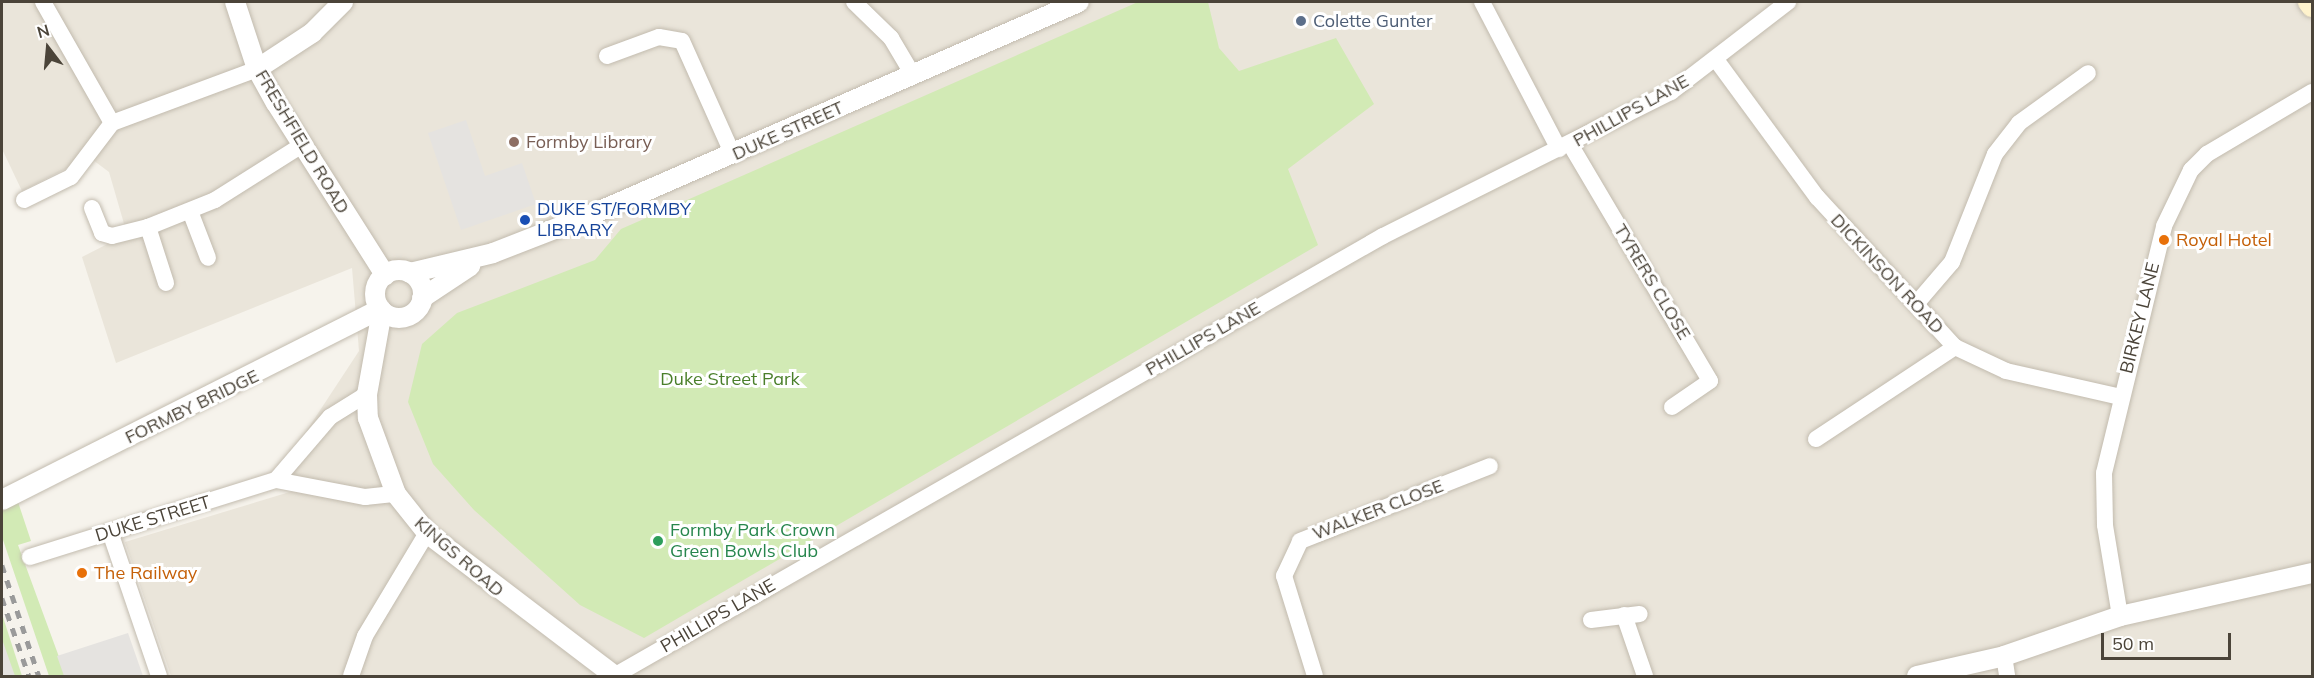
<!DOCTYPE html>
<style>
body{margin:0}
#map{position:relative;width:2314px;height:678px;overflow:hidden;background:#f6f3ec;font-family:Mulish,sans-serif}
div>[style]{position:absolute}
.residential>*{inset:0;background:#eae5da}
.green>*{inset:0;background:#d2eab5}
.parking>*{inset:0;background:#e5e3e0}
.roads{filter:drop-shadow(0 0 2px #c2bbae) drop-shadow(0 0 2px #c2bbae)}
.minor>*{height:16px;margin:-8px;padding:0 8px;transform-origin:8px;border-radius:8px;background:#fff}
.tertiary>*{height:20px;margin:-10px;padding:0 10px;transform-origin:10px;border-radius:10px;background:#fff}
.tertiary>.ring{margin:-10px;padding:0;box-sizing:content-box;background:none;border:20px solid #fff;border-radius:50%}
.secondary>*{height:22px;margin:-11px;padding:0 11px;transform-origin:11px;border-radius:11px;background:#fff3cd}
.rail>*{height:4.5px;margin-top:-2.25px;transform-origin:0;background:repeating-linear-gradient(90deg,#9a9a9a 0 8px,transparent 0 16px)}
.dots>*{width:16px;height:16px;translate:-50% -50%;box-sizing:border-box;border:3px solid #fff;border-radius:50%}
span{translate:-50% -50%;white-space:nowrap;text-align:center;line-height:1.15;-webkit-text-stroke:6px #fff;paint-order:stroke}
.service-label{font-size:18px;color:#4e5e75}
.left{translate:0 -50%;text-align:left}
.street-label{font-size:18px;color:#4b4439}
.education-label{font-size:18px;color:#785e54}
.transit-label{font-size:18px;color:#164399}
.food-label{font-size:18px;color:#c56008}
.park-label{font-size:18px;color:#4a7f2a}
.leisure-label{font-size:18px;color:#27864d}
.frame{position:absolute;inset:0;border:3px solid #4b4439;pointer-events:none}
.north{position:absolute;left:18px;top:18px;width:60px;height:60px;-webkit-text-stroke:4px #fff;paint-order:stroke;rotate:344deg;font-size:16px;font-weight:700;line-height:24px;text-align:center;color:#4b4439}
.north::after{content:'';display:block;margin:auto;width:21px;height:27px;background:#4b4439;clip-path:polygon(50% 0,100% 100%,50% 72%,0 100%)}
.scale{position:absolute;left:2101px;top:633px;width:130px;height:27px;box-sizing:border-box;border:3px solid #4b4439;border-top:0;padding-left:8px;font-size:18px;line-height:21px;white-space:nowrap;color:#4b4439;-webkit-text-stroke:4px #fff;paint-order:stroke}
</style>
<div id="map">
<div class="residential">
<i style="clip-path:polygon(2px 2px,2312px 2px,2312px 676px,171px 676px,125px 542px,293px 491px,284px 465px,359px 351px,352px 268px,116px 363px,82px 257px,127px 234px,109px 172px,89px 157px,22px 191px,2px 149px)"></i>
</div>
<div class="green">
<i style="clip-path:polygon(1138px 2px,1208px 2px,1219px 48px,1239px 71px,1336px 38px,1374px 104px,1288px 169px,1318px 245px,644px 638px,580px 605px,474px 510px,433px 464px,408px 402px,422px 344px,457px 313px,595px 260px,621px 229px)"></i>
<i style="clip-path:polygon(15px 493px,31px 541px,18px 545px,66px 676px,49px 676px,2px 537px,2px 500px)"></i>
<i style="clip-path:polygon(2px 614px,22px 676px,9px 676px,2px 654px)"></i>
</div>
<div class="parking">
<i style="clip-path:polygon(466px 120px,485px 176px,522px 163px,536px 204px,461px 230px,428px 133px)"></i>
<i style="clip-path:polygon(128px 633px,143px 676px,64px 676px,57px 656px)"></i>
<i style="clip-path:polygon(2px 639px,15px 676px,2px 676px)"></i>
</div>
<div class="roads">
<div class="minor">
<i style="left:43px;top:2px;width:139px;rotate:60.3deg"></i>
<i style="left:854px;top:2px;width:52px;rotate:44.2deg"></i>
<i style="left:891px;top:38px;width:43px;rotate:59.3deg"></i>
<i style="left:1482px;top:2px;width:166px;rotate:62.4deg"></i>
<i style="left:607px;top:56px;width:55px;rotate:-20.1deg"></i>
<i style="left:659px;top:37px;width:23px;rotate:10deg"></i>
<i style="left:682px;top:41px;width:125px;rotate:65.9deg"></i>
<i style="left:1717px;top:61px;width:169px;rotate:53.7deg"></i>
<i style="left:1817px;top:197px;width:204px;rotate:47.4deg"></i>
<i style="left:1955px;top:347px;width:56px;rotate:25.2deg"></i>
<i style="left:2006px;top:371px;width:117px;rotate:12.8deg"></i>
<i style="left:1570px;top:144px;width:275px;rotate:59.4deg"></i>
<i style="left:1710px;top:381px;width:46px;rotate:145.6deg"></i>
<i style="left:24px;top:200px;width:52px;rotate:-26.1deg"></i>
<i style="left:71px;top:177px;width:68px;rotate:-52.8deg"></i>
<i style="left:112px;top:123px;width:155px;rotate:-20.4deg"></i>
<i style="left:92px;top:208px;width:27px;rotate:68deg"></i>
<i style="left:102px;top:233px;width:10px;rotate:17deg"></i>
<i style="left:112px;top:236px;width:37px;rotate:-14deg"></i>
<i style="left:190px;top:211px;width:50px;rotate:69deg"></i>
<i style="left:166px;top:283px;width:59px;rotate:-107.8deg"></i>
<i style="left:148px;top:227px;width:72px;rotate:-21.9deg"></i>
<i style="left:215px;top:200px;width:103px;rotate:-32.3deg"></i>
<i style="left:1916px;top:304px;width:55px;rotate:-49.4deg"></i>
<i style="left:1952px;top:262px;width:116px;rotate:-68.3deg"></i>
<i style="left:1995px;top:154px;width:39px;rotate:-52deg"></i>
<i style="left:2019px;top:123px;width:85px;rotate:-35.9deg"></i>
<i style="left:1816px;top:439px;width:167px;rotate:-33.5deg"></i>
<i style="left:276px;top:480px;width:91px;rotate:10.8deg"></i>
<i style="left:365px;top:497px;width:31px;rotate:-6deg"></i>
<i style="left:110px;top:532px;width:152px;rotate:71.2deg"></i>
<i style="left:30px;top:557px;width:258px;rotate:-17.4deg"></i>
<i style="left:276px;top:480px;width:83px;rotate:-49.4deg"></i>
<i style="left:330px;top:417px;width:44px;rotate:-31.9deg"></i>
<i style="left:1624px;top:615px;width:65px;rotate:71deg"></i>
<i style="left:2120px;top:616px;width:92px;rotate:-99.4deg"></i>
<i style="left:2105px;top:525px;width:52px;rotate:-91.1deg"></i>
<i style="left:2104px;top:473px;width:254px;rotate:-76.3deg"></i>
<i style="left:2164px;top:226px;width:62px;rotate:-64.3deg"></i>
<i style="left:2191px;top:170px;width:23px;rotate:-45deg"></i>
<i style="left:2207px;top:154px;width:122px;rotate:-30.6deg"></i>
<i style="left:1591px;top:620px;width:49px;rotate:-7deg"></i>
<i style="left:2004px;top:656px;width:20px;rotate:81deg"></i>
<i style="left:351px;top:676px;width:42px;rotate:-70.7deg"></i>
<i style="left:365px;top:636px;width:120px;rotate:-59deg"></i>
<i style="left:614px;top:676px;width:886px;rotate:-29.78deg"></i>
<i style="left:1383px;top:236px;width:322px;rotate:-26.6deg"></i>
<i style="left:1671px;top:92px;width:148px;rotate:-37.6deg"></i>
<i style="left:1315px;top:676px;width:105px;rotate:-107.2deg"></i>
<i style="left:1284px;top:576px;width:38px;rotate:-65deg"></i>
<i style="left:1300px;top:541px;width:204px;rotate:-21.5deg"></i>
</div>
<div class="tertiary">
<i style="left:235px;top:2px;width:71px;rotate:71.8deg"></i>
<i style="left:257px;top:69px;width:39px;rotate:61deg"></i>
<i style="left:276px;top:103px;width:204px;rotate:57.6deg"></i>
<i style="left:257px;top:69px;width:66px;rotate:-33.2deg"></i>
<i style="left:312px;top:33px;width:44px;rotate:-45deg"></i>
<i class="ring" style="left:375px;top:270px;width:28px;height:28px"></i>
<i style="left:410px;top:273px;width:85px;rotate:-13.5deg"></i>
<i style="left:493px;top:253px;width:107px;rotate:-21.3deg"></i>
<i style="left:593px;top:214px;width:530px;rotate:-23.57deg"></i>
<i style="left:422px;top:298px;width:58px;rotate:-33.7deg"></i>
<i style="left:382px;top:311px;width:84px;rotate:100.2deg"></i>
<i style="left:367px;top:394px;width:24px;rotate:88deg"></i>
<i style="left:368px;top:418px;width:81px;rotate:69.8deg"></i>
<i style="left:396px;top:494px;width:50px;rotate:51.5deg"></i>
<i style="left:427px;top:533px;width:236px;rotate:37.3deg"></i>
<i style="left:2px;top:500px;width:424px;rotate:-26.8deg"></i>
<i style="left:1917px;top:676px;width:89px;rotate:-12.9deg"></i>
<i style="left:2004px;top:656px;width:123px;rotate:-19deg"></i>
<i style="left:2120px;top:616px;width:197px;rotate:-12.6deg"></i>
</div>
<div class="secondary">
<i style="left:2309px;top:2px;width:5px;rotate:53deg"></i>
</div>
</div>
<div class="rail">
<i style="left:2px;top:565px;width:117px;rotate:71.6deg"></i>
<i style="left:2px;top:598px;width:83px;rotate:70.9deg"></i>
</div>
<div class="dots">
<i style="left:1301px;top:21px;background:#5c6f8a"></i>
<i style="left:514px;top:142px;background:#8d6e63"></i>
<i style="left:525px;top:220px;background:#1a4fb4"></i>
<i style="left:2164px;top:240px;background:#e8710a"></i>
<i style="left:658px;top:541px;background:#2e9e5b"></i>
<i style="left:82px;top:573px;background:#e8710a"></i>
</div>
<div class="service-label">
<span class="left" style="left:1313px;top:21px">Colette Gunter</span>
</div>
<div class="street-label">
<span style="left:1631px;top:111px;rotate:-29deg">PHILLIPS LANE</span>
<span style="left:788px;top:131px;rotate:-24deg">DUKE STREET</span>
<span style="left:302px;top:142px;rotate:59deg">FRESHFIELD ROAD</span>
<span style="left:1887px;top:274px;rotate:47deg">DICKINSON ROAD</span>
<span style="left:1652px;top:282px;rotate:59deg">TYRERS CLOSE</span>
<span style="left:2140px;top:318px;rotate:-76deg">BIRKEY LANE</span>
<span style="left:1203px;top:339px;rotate:-30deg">PHILLIPS LANE</span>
<span style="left:192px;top:407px;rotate:-26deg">FORMBY BRIDGE</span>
<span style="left:1378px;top:510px;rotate:-21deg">WALKER CLOSE</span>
<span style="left:153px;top:519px;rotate:-17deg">DUKE STREET</span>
<span style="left:459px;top:557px;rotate:41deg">KINGS ROAD</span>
<span style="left:718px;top:616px;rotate:-30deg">PHILLIPS LANE</span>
</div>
<div class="education-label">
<span class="left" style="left:526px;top:142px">Formby Library</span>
</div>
<div class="transit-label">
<span class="left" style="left:537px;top:220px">DUKE ST/FORMBY<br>LIBRARY</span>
</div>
<div class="food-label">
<span class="left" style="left:2176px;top:240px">Royal Hotel</span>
<span class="left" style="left:94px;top:573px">The Railway</span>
</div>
<div class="park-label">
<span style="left:730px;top:379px">Duke Street Park</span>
</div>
<div class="leisure-label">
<span class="left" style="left:670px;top:541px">Formby Park Crown<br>Green Bowls Club</span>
</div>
<div class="frame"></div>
<div class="north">N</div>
<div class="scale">50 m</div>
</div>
